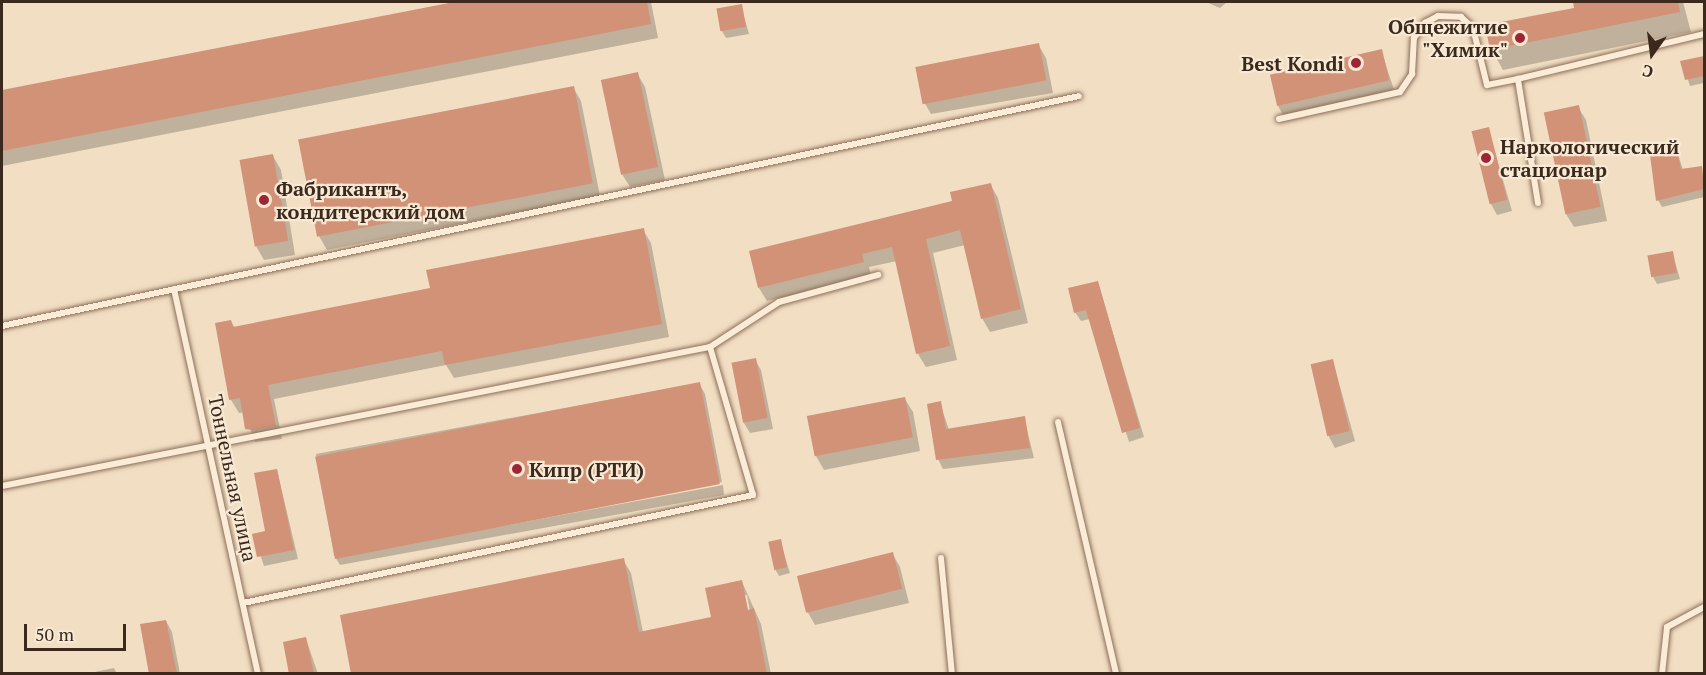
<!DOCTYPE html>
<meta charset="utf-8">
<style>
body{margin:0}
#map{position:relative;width:1706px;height:675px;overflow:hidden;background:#f1dec3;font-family:"PT Serif",serif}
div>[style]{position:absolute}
.shadow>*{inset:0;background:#0003}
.building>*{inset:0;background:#d19277;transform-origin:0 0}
.roads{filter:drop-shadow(0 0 2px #8c6e59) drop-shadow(0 0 2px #8c6e59)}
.service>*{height:6px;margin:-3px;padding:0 3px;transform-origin:3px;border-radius:3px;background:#fbecd7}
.dots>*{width:16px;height:16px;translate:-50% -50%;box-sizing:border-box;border:3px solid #f7e9d4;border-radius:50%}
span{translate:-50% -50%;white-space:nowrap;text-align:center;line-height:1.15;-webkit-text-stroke:4.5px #f7e9d4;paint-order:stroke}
.poi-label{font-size:20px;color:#3b291e;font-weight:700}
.right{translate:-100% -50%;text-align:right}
.left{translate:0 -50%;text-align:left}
.street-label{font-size:20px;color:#3b291e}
.frame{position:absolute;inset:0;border:3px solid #3b291e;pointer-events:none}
.north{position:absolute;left:1622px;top:24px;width:60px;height:60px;-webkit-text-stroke:4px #f7e9d4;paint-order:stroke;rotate:194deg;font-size:16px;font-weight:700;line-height:24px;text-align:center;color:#3b291e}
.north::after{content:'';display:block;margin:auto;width:21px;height:27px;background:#3b291e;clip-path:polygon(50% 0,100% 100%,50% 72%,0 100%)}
.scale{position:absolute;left:24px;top:624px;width:102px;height:27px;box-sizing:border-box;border:3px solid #3b291e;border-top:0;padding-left:8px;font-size:18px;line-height:21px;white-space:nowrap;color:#3b291e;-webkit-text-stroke:4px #f7e9d4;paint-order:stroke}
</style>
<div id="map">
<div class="shadow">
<i style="clip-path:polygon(461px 2px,651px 2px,658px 38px,2px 166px,2px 92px)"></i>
<i style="clip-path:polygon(1206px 2px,1227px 2px,1220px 8px)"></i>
<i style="clip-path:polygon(1574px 2px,1683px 2px,1691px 32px,1503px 70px,1492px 50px,1487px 27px,1576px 9px)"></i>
<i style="clip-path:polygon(741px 6px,749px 34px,726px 38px,722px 31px)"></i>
<i style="clip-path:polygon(1038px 44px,1046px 58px,1053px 93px,931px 114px,923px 100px)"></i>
<i style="clip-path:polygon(1381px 50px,1394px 90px,1283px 115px,1277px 104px)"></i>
<i style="clip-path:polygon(1704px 57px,1704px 83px,1690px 86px,1682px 62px)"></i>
<i style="clip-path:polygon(637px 73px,645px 87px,665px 180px,630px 187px,622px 174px)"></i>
<i style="clip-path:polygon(573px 87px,581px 101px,600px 196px,327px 250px,319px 236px)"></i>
<i style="clip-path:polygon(1578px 107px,1586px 120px,1607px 221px,1574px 227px,1566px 214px)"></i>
<i style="clip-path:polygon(1488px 128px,1512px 211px,1497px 215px,1491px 204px)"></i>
<i style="clip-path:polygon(1677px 151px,1683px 170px,1702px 167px,1704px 197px,1662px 207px,1658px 200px)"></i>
<i style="clip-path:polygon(273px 156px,281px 170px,295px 255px,264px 260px,256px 246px,242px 161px)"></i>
<i style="clip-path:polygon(990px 184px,998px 198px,1028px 323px,990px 332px,982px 318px,965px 245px,933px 253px,957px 360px,926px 367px,918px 354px,897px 261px,869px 267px,871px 276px,767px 301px,759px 288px)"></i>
<i style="clip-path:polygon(643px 230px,651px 243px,669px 337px,454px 378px,446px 365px,274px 399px,282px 439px,255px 442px,244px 412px,239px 413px,231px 400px,216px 324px,231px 321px,235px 328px,432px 290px)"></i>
<i style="clip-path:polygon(1672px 252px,1680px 279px,1657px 284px,1653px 277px)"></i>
<i style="clip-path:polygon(1098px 283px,1144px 437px,1129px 442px,1090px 319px,1081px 321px,1075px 312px)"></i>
<i style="clip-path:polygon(755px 360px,761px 370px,773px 429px,750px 433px,744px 423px)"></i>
<i style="clip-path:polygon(1333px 361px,1355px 441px,1335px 448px,1329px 437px)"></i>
<i style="clip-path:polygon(699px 383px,705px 394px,722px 482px,336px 554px,336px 557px,723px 485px,724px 495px,340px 565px,334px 555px,316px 454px)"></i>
<i style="clip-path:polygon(905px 399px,913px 412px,920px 451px,824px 470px,816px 456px,808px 418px)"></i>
<i style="clip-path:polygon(940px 403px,949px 430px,1024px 418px,1034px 458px,943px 469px,938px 459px)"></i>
<i style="clip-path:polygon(277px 470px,298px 559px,264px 566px,254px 535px,267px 532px)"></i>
<i style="clip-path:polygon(780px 541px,790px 573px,779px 576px,775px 569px)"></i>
<i style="clip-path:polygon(892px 553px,900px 567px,909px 603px,815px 625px,807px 611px)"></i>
<i style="clip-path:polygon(evenodd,623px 560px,631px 573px,643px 632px,713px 618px,742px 582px,761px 624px,771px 674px,352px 674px,623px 560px,744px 595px,747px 595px,751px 617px,748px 617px,744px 595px)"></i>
<i style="clip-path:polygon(166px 621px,172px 632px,180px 674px,151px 674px)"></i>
<i style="clip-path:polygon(306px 639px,318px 674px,291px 674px)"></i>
<i style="clip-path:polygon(114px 668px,117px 674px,85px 674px)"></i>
</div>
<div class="building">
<i style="clip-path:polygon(454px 2px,647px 2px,651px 24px,2px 151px,2px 90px)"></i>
<i style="clip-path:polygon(1573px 2px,1678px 2px,1680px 12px,1490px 50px,1485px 25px,1574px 8px)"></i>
<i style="left:742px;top:4px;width:23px;height:26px;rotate:80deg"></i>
<i style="left:1039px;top:43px;width:38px;height:126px;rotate:79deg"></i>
<i style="left:1382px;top:49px;width:32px;height:115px;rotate:77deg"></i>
<i style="clip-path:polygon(1704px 56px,1704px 76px,1685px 80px,1680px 61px)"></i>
<i style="left:638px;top:72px;width:97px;height:38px;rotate:78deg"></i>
<i style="left:574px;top:86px;width:99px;height:281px;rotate:79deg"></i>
<i style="left:1579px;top:105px;width:104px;height:36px;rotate:78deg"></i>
<i style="left:1489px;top:127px;width:75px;height:18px;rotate:76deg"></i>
<i style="clip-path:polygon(1677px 150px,1681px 169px,1702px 166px,1704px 189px,1656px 201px,1650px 155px)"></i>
<i style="left:273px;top:154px;width:88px;height:34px;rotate:80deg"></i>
<i style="clip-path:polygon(991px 183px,1021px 309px,981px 319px,960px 230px,926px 239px,950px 346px,916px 354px,892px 247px,862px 254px,864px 262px,758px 288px,749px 251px,952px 201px,950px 192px)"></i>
<i style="clip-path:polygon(644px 228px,662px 324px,445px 365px,442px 351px,268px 385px,276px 426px,254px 430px,245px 429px,240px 398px,229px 400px,215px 323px,231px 320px,233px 327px,430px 288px,426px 270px)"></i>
<i style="left:1673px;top:251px;width:22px;height:26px;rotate:80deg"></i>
<i style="clip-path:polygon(1098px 281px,1140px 428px,1122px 433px,1086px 310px,1074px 313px,1068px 288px)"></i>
<i style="left:756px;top:358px;width:61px;height:25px;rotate:79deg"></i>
<i style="left:1333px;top:359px;width:74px;height:23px;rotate:77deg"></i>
<i style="left:700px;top:382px;width:104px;height:392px;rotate:79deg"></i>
<i style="left:905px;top:397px;width:41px;height:100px;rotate:79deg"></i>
<i style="clip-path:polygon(941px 401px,946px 429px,1025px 416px,1030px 448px,936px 460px,927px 404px)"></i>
<i style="clip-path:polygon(277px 469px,294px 550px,257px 557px,252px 534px,265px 531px,254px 473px)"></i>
<i style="left:781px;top:539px;width:29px;height:13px;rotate:78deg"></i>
<i style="left:893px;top:552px;width:38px;height:99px;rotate:76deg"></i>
<i style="clip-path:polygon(624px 558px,639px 632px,711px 617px,705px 588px,742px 580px,748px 610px,754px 608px,767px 674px,351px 674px,340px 615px)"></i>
<i style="clip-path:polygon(166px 620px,177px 674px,149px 674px,140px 624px)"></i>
<i style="clip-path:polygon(306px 637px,314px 674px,289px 674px,283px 642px)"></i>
</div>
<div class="roads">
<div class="service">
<i style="left:1279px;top:119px;width:124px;rotate:-12.6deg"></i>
<i style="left:1400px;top:92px;width:22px;rotate:-56deg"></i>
<i style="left:1412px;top:74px;width:36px;rotate:-87deg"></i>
<i style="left:1414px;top:38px;width:19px;rotate:-54deg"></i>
<i style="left:1425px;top:23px;width:15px;rotate:-28deg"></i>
<i style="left:1438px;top:16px;width:23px;rotate:2deg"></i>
<i style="left:1461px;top:17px;width:16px;rotate:43deg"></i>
<i style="left:1473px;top:28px;width:59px;rotate:76.2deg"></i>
<i style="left:1487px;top:85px;width:32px;rotate:-11deg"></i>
<i style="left:1538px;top:203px;width:126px;rotate:-99.2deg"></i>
<i style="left:1518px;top:79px;width:191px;rotate:-13.6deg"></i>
<i style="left:174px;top:289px;width:394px;rotate:77.7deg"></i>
<i style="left:2px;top:326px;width:1101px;rotate:-12.05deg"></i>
<i style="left:710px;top:347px;width:82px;rotate:-33.1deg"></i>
<i style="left:779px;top:302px;width:103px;rotate:-15.3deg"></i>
<i style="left:1058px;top:422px;width:259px;rotate:77deg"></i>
<i style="left:2px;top:486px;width:722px;rotate:-11.11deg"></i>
<i style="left:710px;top:347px;width:154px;rotate:73.8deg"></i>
<i style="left:753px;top:495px;width:521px;rotate:168.04deg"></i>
<i style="left:941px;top:558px;width:117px;rotate:84.6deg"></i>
<i style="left:1662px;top:674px;width:47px;rotate:-83.9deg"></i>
<i style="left:1667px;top:627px;width:42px;rotate:-28.4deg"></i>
</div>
</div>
<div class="dots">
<i style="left:1520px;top:38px;background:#9f2534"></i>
<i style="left:1356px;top:63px;background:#9f2534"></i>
<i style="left:1486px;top:158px;background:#9f2534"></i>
<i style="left:264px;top:200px;background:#9f2534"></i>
<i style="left:517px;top:469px;background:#9f2534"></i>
</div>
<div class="poi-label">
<span class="right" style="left:1508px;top:38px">Общежитие<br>"Химик"</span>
<span class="right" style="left:1344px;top:63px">Best Kondi</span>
<span class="left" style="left:1500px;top:158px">Наркологический<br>стационар</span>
<span class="left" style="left:276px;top:200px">Фабрикантъ,<br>кондитерский дом</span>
<span class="left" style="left:529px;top:469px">Кипр (РТИ)</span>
</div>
<div class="street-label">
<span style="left:233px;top:478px;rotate:78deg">Тоннельная улица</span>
</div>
<div class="frame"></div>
<div class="north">С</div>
<div class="scale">50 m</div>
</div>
